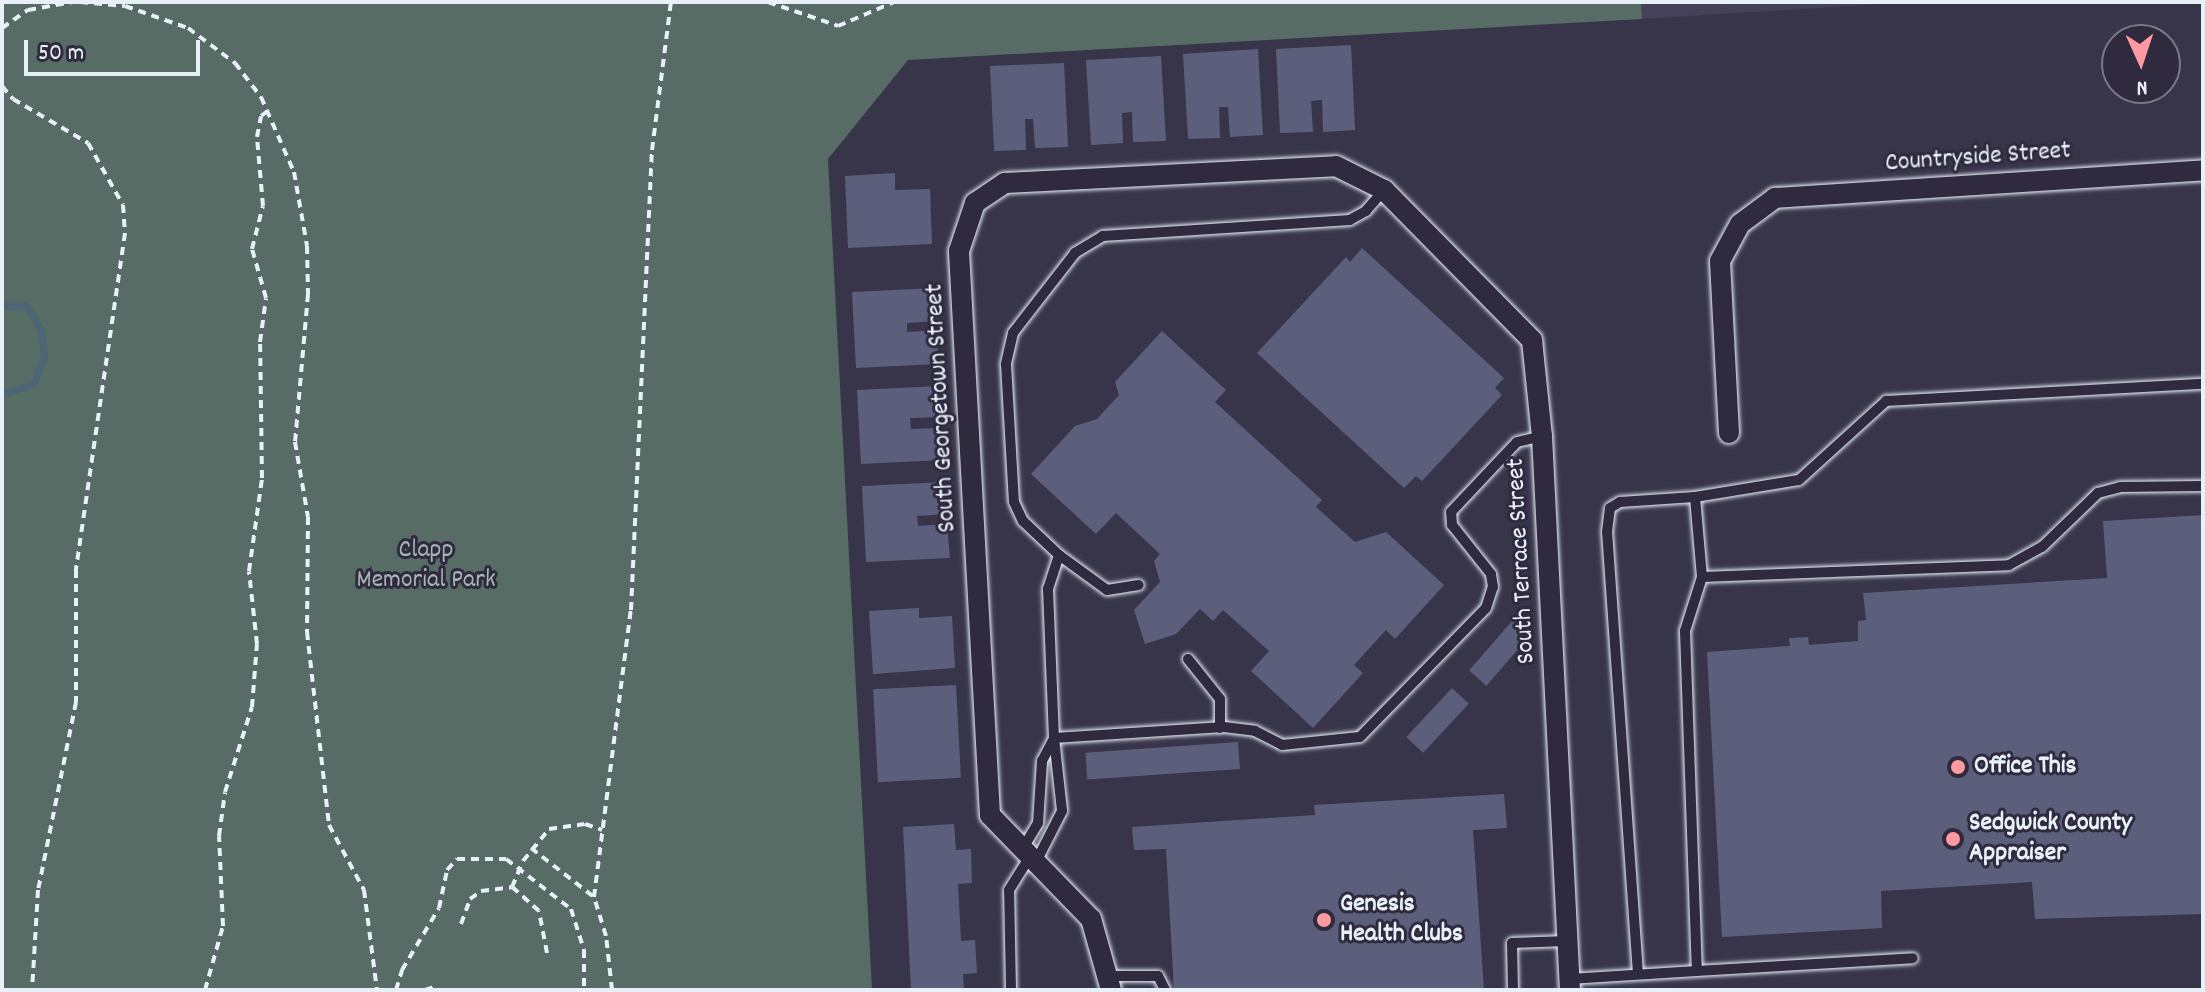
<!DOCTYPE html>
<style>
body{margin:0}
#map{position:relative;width:2205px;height:992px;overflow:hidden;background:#38354a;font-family:Dekko,sans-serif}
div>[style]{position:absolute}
.built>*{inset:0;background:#434259}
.green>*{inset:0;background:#586c66}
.stream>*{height:7px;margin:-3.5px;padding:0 3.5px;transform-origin:3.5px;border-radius:3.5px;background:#4d6675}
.building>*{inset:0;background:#5c5f7c;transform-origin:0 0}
.path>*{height:4px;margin-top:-2px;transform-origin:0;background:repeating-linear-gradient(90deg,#e8f1f8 0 8px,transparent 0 14px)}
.roads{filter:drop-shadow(0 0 2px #e8f1f8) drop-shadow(0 0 2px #e8f1f8)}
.lane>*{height:10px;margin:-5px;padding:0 5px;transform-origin:5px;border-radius:5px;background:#2f2a3d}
.street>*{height:20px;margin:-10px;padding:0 10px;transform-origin:10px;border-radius:10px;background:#2f2a3d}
.dots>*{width:22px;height:22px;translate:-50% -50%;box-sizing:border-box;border:4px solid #2f2a3d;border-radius:50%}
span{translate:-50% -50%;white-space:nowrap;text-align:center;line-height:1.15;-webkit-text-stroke:6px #2f2a3d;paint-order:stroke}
.street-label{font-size:26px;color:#e8f1f8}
.park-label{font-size:26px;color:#a7b5b6}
.poi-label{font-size:26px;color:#e8f1f8;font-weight:700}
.left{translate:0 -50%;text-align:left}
.frame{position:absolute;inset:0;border:4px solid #e8f1f8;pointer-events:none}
.north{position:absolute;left:2101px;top:24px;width:80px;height:80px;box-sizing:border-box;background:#2f2a3d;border:2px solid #797a88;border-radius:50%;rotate:177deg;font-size:22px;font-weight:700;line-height:32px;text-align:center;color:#e8f1f8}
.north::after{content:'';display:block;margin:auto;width:28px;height:36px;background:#ff9aa2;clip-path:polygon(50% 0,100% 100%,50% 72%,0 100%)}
.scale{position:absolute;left:24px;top:40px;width:176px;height:36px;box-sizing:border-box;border:4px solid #e8f1f8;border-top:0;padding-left:10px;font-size:24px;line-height:28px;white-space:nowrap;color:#e8f1f8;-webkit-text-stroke:6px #2f2a3d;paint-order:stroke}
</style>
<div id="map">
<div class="built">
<i style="clip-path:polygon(1641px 2px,1911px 2px,1642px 19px)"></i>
</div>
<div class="green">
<i style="clip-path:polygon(2px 2px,1641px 2px,1642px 19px,908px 60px,828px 159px,872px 990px,2px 990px)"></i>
</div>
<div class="stream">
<i style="left:2px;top:306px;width:24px;rotate:-2deg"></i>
<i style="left:26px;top:305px;width:29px;rotate:59deg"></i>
<i style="left:41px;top:330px;width:26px;rotate:83deg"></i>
<i style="left:44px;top:356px;width:30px;rotate:110deg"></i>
<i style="left:34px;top:384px;width:34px;rotate:163deg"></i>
</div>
<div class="building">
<i style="clip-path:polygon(1351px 45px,1355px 130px,1323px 132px,1322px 100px,1311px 101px,1313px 132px,1280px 133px,1276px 49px)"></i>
<i style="clip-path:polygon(1258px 49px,1263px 135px,1230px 137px,1228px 107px,1219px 107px,1220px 138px,1188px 139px,1183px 54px)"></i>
<i style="clip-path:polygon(1161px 56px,1166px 141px,1133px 142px,1132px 112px,1122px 113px,1123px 143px,1091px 145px,1086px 60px)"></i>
<i style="clip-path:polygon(1064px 63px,1068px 147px,1035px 148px,1033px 119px,1025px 119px,1026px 150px,994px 151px,990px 66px)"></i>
<i style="clip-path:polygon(895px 173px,895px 190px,930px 189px,932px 244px,848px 248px,845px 176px)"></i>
<i style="clip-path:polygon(1362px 248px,1504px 378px,1495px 388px,1502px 395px,1422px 481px,1416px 476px,1404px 488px,1257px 353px,1346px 257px,1350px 262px)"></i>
<i style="clip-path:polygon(935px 288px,937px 321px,907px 323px,907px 332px,937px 330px,938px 364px,856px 368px,852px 292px)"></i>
<i style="clip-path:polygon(1162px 331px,1226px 390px,1215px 402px,1322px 500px,1316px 507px,1355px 542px,1386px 532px,1444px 585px,1395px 639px,1386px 630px,1354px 665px,1363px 673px,1313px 728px,1251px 671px,1269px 651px,1223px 610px,1213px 621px,1200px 609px,1176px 634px,1145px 644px,1134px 610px,1160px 582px,1154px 561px,1160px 554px,1116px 513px,1096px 534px,1031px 474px,1075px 426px,1097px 419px,1119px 395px,1115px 382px)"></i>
<i style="clip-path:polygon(940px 386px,941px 417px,910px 418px,911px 429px,942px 428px,943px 460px,861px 464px,857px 390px)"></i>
<i style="clip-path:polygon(945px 482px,947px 514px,917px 516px,918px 526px,947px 524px,950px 558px,866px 562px,862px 486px)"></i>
<i style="clip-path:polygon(2203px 515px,2203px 914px,2035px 919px,2032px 882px,1881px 891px,1882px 928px,1722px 937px,1707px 652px,1790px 646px,1789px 638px,1808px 637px,1809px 645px,1858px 641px,1858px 621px,1866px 620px,1863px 593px,2107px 578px,2103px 521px)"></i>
<i style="clip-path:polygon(919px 608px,919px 618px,952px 616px,955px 668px,873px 674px,869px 611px)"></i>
<i style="left:1513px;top:620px;width:23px;height:67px;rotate:41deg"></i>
<i style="left:956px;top:685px;width:93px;height:83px;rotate:87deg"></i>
<i style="left:1452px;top:688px;width:23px;height:67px;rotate:43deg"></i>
<i style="left:1238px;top:742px;width:27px;height:153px;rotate:86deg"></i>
<i style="clip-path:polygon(1504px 794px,1507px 828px,1473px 830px,1484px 990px,1174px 990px,1166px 849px,1134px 850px,1132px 827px,1315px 815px,1314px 805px)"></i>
<i style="clip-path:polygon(954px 824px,956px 850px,971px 849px,972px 883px,958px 884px,961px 941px,975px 940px,977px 973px,963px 974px,964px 990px,911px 990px,903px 827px)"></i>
</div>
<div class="path">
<i style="left:80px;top:2px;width:45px;rotate:5.1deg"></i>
<i style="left:125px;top:6px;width:67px;rotate:19.2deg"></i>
<i style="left:188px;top:28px;width:59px;rotate:36.7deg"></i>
<i style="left:235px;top:63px;width:43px;rotate:52.6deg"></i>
<i style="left:261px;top:97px;width:82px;rotate:66.3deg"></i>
<i style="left:294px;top:172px;width:75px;rotate:80deg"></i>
<i style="left:307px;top:246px;width:48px;rotate:88.8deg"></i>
<i style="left:308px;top:294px;width:149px;rotate:95deg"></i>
<i style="left:295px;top:442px;width:76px;rotate:80.2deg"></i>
<i style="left:308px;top:517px;width:115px;rotate:90.5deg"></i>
<i style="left:307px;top:632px;width:194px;rotate:83.5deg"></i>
<i style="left:329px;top:825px;width:74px;rotate:61.7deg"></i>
<i style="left:364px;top:890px;width:101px;rotate:82.6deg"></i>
<i style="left:768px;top:2px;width:74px;rotate:18.9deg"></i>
<i style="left:838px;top:26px;width:61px;rotate:-23.2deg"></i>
<i style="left:2px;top:28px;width:32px;rotate:-35deg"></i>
<i style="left:28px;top:10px;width:45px;rotate:-10.3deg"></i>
<i style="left:2px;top:86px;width:17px;rotate:50deg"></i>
<i style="left:13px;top:99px;width:87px;rotate:30.4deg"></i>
<i style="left:88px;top:143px;width:71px;rotate:60.6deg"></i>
<i style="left:123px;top:205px;width:28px;rotate:86deg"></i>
<i style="left:125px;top:233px;width:341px;rotate:98.3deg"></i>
<i style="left:76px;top:570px;width:132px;rotate:90deg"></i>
<i style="left:76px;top:702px;width:192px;rotate:101.4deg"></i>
<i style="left:38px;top:890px;width:100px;rotate:93.4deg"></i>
<i style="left:531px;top:848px;width:80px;rotate:37.9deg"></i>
<i style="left:461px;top:924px;width:27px;rotate:-70deg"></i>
<i style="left:470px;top:899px;width:14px;rotate:-36deg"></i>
<i style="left:481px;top:891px;width:31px;rotate:-7deg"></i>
<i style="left:547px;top:953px;width:43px;rotate:-100.8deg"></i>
<i style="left:539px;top:911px;width:36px;rotate:-138deg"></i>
<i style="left:512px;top:887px;width:28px;rotate:-67deg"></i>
<i style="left:523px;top:861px;width:41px;rotate:-50.9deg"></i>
<i style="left:549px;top:829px;width:36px;rotate:-8deg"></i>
<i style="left:585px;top:824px;width:18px;rotate:19deg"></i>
<i style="left:205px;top:990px;width:66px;rotate:-74.3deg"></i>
<i style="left:223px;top:926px;width:90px;rotate:-92.5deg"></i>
<i style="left:219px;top:836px;width:44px;rotate:-82.2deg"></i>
<i style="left:225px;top:792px;width:89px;rotate:-72.4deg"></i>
<i style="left:252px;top:707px;width:63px;rotate:-85.5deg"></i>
<i style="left:257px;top:644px;width:73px;rotate:-96.3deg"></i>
<i style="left:249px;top:571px;width:94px;rotate:-82deg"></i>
<i style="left:262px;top:478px;width:136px;rotate:-90.8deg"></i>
<i style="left:260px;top:342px;width:44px;rotate:-82.2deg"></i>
<i style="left:266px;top:298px;width:51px;rotate:-105.9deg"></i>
<i style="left:252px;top:249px;width:44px;rotate:-75.7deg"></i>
<i style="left:263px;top:206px;width:69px;rotate:-95deg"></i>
<i style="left:257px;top:137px;width:21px;rotate:-79deg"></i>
<i style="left:261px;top:116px;width:9px;rotate:-36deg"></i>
<i style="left:396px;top:990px;width:21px;rotate:-73deg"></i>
<i style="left:402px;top:970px;width:72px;rotate:-59.2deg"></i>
<i style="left:439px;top:908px;width:39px;rotate:-78deg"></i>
<i style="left:447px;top:870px;width:15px;rotate:-48deg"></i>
<i style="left:457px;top:859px;width:49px"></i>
<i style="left:506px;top:859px;width:82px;rotate:37.6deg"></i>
<i style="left:571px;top:909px;width:43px;rotate:72.4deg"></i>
<i style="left:584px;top:950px;width:40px;rotate:90deg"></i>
<i style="left:425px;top:990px;width:9px;rotate:-18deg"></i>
<i style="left:612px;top:990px;width:54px;rotate:-96.3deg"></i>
<i style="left:606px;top:936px;width:41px;rotate:-107.1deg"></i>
<i style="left:594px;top:897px;width:289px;rotate:-82.7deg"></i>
<i style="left:631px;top:610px;width:460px;rotate:-87.4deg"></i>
<i style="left:652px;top:150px;width:149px;rotate:-82.7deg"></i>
</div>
<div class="roads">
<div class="lane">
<i style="left:1384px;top:190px;width:28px;rotate:131deg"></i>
<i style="left:1366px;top:211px;width:18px;rotate:151deg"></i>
<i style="left:1350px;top:220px;width:248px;rotate:176.3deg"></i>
<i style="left:1103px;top:236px;width:33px;rotate:149deg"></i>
<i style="left:1075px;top:253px;width:101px;rotate:127.8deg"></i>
<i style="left:1013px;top:333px;width:32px;rotate:103deg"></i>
<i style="left:1006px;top:364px;width:138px;rotate:86.7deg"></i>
<i style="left:1014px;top:502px;width:21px;rotate:65deg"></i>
<i style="left:1023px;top:521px;width:50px;rotate:43.4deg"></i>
<i style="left:1059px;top:555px;width:36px;rotate:108deg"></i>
<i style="left:1048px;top:589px;width:149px;rotate:87.7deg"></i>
<i style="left:1054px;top:738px;width:170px;rotate:-3.7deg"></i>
<i style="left:1224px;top:727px;width:31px;rotate:7deg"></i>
<i style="left:1255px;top:731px;width:30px;rotate:27deg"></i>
<i style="left:1282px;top:745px;width:78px;rotate:-5.9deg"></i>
<i style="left:1360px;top:737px;width:180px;rotate:-45.7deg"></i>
<i style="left:1486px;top:608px;width:22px;rotate:-72deg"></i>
<i style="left:1493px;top:587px;width:13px;rotate:-99deg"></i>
<i style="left:1491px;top:574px;width:63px;rotate:-128.5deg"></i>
<i style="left:1452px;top:525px;width:13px;rotate:-94deg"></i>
<i style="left:1451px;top:512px;width:96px;rotate:-46.7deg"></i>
<i style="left:1517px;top:442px;width:26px;rotate:-13deg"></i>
<i style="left:1695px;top:497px;width:80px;rotate:85deg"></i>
<i style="left:1702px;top:577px;width:57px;rotate:107.5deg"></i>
<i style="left:1685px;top:631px;width:340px;rotate:88deg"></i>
<i style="left:1697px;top:971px;width:216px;rotate:-3.4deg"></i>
<i style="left:1059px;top:555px;width:59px;rotate:36.1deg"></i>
<i style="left:1107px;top:590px;width:32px;rotate:-9deg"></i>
<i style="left:1702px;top:577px;width:307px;rotate:-2.2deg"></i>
<i style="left:2009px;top:565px;width:38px;rotate:-29deg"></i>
<i style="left:2042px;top:547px;width:78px;rotate:-44deg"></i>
<i style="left:2098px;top:493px;width:23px;rotate:-15deg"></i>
<i style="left:2120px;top:487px;width:83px;rotate:-0.7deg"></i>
<i style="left:1188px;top:659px;width:51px;rotate:51.3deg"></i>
<i style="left:1220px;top:699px;width:29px;rotate:90deg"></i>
<i style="left:1023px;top:848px;width:29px;rotate:-59deg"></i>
<i style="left:1038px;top:823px;width:62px;rotate:-86.3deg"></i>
<i style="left:1042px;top:761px;width:26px;rotate:-62deg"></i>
<i style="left:1054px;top:738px;width:73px;rotate:83.7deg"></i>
<i style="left:1062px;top:811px;width:57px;rotate:117deg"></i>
<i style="left:1638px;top:974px;width:443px;rotate:-94deg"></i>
<i style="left:1607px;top:532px;width:24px;rotate:-83deg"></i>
<i style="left:1610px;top:508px;width:12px;rotate:-31deg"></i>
<i style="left:1620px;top:502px;width:75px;rotate:-3.8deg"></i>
<i style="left:1695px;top:497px;width:105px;rotate:-9.3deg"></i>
<i style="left:1799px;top:480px;width:118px;rotate:-42.2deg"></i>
<i style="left:1886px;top:401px;width:317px;rotate:-3.1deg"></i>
<i style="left:1110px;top:976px;width:48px"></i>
<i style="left:1158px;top:976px;width:16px;rotate:63deg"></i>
<i style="left:1569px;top:979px;width:128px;rotate:-3.6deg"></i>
<i style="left:1011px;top:990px;width:100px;rotate:-91.1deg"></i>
<i style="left:1009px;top:890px;width:40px;rotate:-58deg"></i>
<i style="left:1513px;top:990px;width:47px;rotate:-91.2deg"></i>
<i style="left:1512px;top:943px;width:55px;rotate:-2.1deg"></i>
</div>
<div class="street">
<i style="left:1729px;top:433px;width:172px;rotate:-93deg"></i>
<i style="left:1720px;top:261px;width:42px;rotate:-61.6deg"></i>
<i style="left:1740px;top:224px;width:44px;rotate:-36.6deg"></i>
<i style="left:1775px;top:198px;width:429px;rotate:-3.7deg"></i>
<i style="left:1111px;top:990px;width:74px;rotate:-105.7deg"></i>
<i style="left:1091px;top:919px;width:145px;rotate:-134.2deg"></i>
<i style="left:990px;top:815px;width:565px;rotate:-93.15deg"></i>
<i style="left:959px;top:251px;width:51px;rotate:-71.6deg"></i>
<i style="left:975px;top:203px;width:36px;rotate:-34deg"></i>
<i style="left:1005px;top:183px;width:331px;rotate:-2.9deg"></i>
<i style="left:1336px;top:166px;width:54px;rotate:26.6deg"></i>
<i style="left:1384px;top:190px;width:211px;rotate:45.4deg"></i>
<i style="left:1532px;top:340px;width:97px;rotate:84.1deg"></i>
<i style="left:1542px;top:436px;width:555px;rotate:87.11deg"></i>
</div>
</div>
<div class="dots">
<i style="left:1958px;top:767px;background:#ff9aa2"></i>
<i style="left:1953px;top:839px;background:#ff9aa2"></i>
<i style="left:1324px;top:920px;background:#ff9aa2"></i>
</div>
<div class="street-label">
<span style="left:1978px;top:158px;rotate:-4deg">Countryside Street</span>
<span style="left:942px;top:408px;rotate:-93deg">South Georgetown Street</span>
<span style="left:1522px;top:561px;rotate:-93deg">South Terrace Street</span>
</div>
<div class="park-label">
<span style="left:426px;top:566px">Clapp<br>Memorial Park</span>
</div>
<div class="poi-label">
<span class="left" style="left:1974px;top:767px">Office This</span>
<span class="left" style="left:1969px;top:839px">Sedgwick County<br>Appraiser</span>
<span class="left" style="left:1340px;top:920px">Genesis<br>Health Clubs</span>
</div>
<div class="frame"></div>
<div class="north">N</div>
<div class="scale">50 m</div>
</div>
